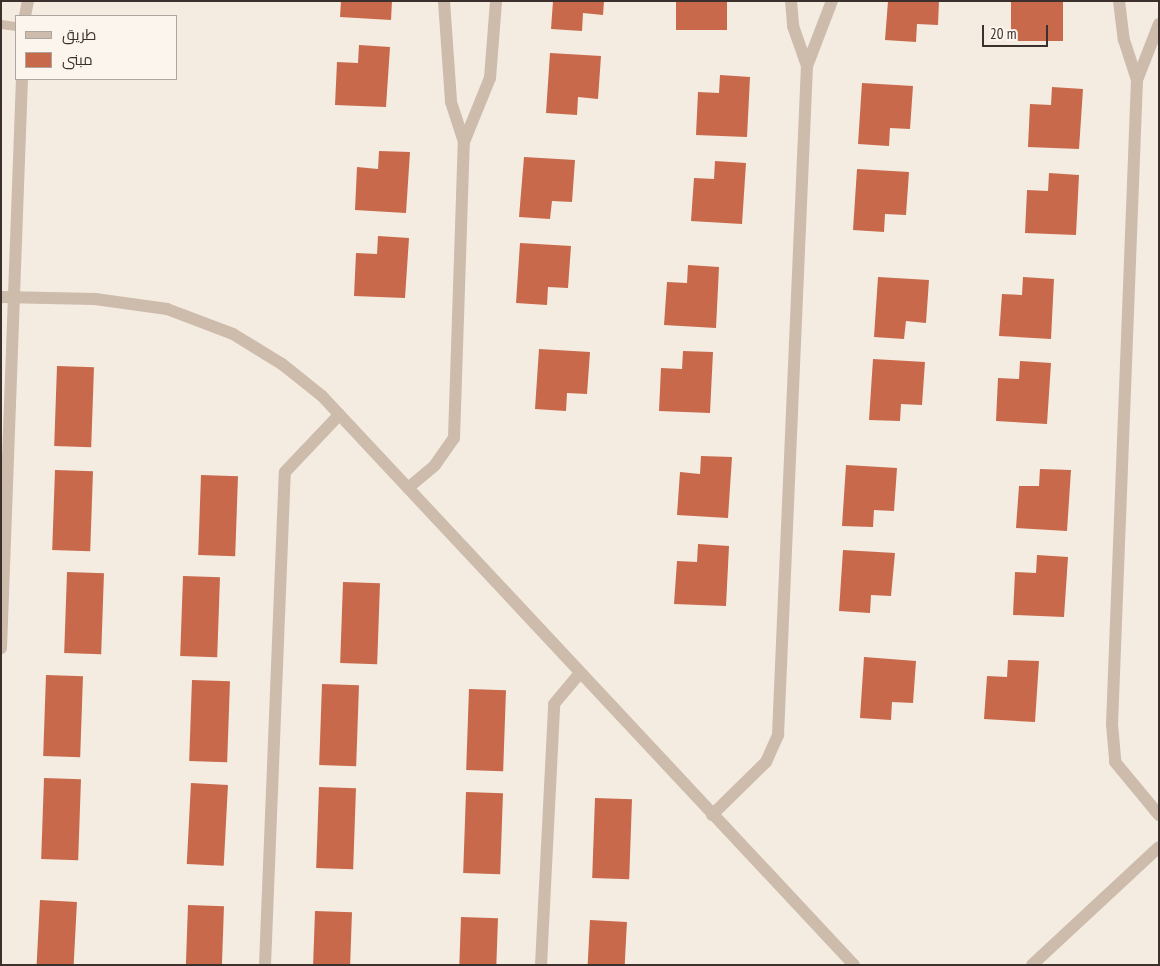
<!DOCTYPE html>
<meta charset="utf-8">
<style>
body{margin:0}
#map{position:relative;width:1160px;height:966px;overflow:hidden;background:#f4ebe1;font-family:"PT Sans Narrow",Cairo,sans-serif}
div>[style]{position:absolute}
.building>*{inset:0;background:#c8694b;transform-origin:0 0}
.lane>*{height:9px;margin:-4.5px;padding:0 4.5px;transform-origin:4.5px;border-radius:4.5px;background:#cdbbac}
.street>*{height:12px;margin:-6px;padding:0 6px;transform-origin:6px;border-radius:6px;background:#cdbbac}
span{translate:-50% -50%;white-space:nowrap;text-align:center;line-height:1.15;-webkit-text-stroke:4.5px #fbf5ee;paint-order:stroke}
.frame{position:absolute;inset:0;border:2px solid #3b302b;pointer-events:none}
.legend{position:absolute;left:15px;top:15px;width:162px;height:65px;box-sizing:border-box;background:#fbf5ee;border:1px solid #aea6a0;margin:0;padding:6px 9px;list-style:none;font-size:15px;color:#3b302b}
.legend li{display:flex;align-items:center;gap:10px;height:25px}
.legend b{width:25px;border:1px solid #aea6a0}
.scale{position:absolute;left:982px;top:25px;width:66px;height:22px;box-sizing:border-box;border:2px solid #3b302b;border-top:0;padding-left:6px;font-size:15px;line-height:18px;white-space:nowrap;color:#3b302b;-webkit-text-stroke:4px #fbf5ee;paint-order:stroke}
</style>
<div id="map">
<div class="building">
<i style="clip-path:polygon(341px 1px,392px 1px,391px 20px,340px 17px)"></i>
<i style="clip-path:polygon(553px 1px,604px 1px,603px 15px,583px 13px,582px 31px,551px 29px)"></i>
<i style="left:676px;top:1px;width:51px;height:29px"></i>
<i style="clip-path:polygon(888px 1px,939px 1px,938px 25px,917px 24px,916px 42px,885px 40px)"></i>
<i style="left:1011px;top:1px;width:52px;height:40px"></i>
<i style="clip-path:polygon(359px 45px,390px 47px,386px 107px,335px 105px,337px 62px,358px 63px)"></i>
<i style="clip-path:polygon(550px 53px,601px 56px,598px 99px,578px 97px,577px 115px,546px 113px)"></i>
<i style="clip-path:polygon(720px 75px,750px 77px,747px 137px,696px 135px,698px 92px,719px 93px)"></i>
<i style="clip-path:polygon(862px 83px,913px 86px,910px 129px,890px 128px,889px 146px,858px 144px)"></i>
<i style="clip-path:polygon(1052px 87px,1083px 89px,1079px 149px,1028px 147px,1030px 104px,1051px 105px)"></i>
<i style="clip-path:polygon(379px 151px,410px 152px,406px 213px,355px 210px,357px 167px,378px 169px)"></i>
<i style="clip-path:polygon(524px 157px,575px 160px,572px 202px,552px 201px,550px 219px,519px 217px)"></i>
<i style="clip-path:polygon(715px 161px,746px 163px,742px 224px,691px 221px,694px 178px,714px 179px)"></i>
<i style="clip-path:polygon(857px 169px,909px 172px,906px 215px,885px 214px,884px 232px,853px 230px)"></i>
<i style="clip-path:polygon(1049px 173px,1079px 175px,1076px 235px,1025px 233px,1027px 190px,1048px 191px)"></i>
<i style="clip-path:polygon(378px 236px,409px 238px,405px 298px,354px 296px,356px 253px,377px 254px)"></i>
<i style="clip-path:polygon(520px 243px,571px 246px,568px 288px,548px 287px,547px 305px,516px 303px)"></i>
<i style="clip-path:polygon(688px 265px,719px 267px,716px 328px,664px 325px,667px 282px,687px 283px)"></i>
<i style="clip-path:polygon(878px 277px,929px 280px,926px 323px,906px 321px,904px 339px,874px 337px)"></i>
<i style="clip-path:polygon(1023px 277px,1054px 279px,1051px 339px,999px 336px,1002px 294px,1022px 295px)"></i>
<i style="clip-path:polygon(539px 349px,590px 352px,587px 394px,567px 393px,566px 411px,535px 409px)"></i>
<i style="clip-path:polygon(683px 351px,713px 352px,710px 413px,659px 411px,661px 368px,682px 369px)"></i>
<i style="clip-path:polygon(873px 359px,925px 362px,922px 405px,901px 404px,900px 421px,869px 420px)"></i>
<i style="clip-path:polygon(1020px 361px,1051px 363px,1047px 424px,996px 421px,998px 378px,1019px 379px)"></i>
<i style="left:57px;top:366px;width:37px;height:80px;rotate:2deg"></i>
<i style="clip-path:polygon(701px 456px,732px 457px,728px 518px,677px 515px,680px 472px,700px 474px)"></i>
<i style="clip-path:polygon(846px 465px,897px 468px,894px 511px,874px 510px,873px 527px,842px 526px)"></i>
<i style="clip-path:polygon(1040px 469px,1071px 470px,1067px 531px,1016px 528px,1019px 486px,1039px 486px)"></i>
<i style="left:55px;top:470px;width:38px;height:80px;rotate:2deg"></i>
<i style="left:201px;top:475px;width:37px;height:80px;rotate:2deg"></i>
<i style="clip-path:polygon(698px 544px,729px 546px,726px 606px,674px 604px,677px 561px,697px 562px)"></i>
<i style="clip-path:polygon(843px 550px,895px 553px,891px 596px,871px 595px,870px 613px,839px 611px)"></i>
<i style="clip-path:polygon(1037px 555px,1068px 557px,1064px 617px,1013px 615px,1015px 572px,1036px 573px)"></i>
<i style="left:67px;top:572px;width:37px;height:81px;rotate:2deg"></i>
<i style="left:183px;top:576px;width:37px;height:80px;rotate:2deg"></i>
<i style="left:343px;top:582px;width:37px;height:81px;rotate:2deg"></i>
<i style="clip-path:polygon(864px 657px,916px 661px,913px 703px,892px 702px,891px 720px,860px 718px)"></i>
<i style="clip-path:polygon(1008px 660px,1039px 661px,1035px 722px,984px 719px,987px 676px,1007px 677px)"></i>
<i style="left:46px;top:675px;width:37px;height:81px;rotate:2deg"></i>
<i style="left:192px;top:680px;width:38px;height:81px;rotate:2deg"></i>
<i style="left:322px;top:684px;width:37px;height:81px;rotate:2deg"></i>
<i style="left:469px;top:689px;width:37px;height:81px;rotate:2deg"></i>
<i style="left:44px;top:778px;width:37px;height:81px;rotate:2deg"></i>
<i style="left:191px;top:783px;width:37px;height:81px;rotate:3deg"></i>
<i style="left:319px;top:787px;width:37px;height:81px;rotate:2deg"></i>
<i style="left:466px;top:792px;width:37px;height:81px;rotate:2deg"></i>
<i style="left:595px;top:798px;width:37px;height:80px;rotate:2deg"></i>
<i style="left:40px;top:900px;width:37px;height:65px;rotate:3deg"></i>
<i style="left:188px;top:905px;width:36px;height:60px;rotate:2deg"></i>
<i style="left:315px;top:911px;width:37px;height:54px;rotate:2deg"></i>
<i style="left:461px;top:917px;width:37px;height:48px;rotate:2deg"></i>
<i style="left:590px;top:920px;width:37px;height:45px;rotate:3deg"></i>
</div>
<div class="lane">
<i style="left:1px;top:24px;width:15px;rotate:8deg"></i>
</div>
<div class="street">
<i style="left:444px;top:1px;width:101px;rotate:86deg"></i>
<i style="left:451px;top:102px;width:42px;rotate:72deg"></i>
<i style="left:791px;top:1px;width:25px;rotate:85deg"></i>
<i style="left:793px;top:26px;width:42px;rotate:70.7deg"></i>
<i style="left:1119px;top:1px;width:39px;rotate:83deg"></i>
<i style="left:1124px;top:40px;width:42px;rotate:72deg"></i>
<i style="left:25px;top:16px;width:15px;rotate:-79deg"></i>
<i style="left:1159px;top:24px;width:60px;rotate:111.4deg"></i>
<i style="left:1137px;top:80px;width:644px;rotate:92.22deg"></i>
<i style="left:1112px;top:724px;width:38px;rotate:85deg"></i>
<i style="left:1115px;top:762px;width:69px;rotate:50.3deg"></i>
<i style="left:1px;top:297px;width:94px;rotate:1.2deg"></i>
<i style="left:95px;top:299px;width:73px;rotate:7.9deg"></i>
<i style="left:167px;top:309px;width:71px;rotate:20.7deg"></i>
<i style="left:233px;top:334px;width:57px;rotate:31.5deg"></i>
<i style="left:282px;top:364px;width:51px;rotate:38.7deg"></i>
<i style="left:322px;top:396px;width:779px;rotate:46.92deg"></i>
<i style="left:408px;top:488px;width:35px;rotate:-40deg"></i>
<i style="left:435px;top:465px;width:33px;rotate:-55deg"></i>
<i style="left:454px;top:438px;width:296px;rotate:-88.1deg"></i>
<i style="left:464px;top:142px;width:69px;rotate:-67.9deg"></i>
<i style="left:490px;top:78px;width:77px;rotate:-85.5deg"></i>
<i style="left:1px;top:648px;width:569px;rotate:-87.89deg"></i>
<i style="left:712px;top:815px;width:76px;rotate:-44.5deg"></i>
<i style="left:766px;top:762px;width:30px;rotate:-66deg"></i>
<i style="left:778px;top:735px;width:670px;rotate:-87.52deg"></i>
<i style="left:807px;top:66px;width:70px;rotate:-69deg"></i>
<i style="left:265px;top:965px;width:493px;rotate:-87.7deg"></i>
<i style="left:285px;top:472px;width:79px;rotate:-46.5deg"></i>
<i style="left:541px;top:965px;width:261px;rotate:-87.1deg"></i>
<i style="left:554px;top:704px;width:40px;rotate:-50deg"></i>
<i style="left:1032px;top:965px;width:173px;rotate:-42.9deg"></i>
</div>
<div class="frame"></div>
<ul class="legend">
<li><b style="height:6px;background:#cdbbac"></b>طريق</li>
<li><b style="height:14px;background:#c8694b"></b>مبنى</li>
</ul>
<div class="scale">20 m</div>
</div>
